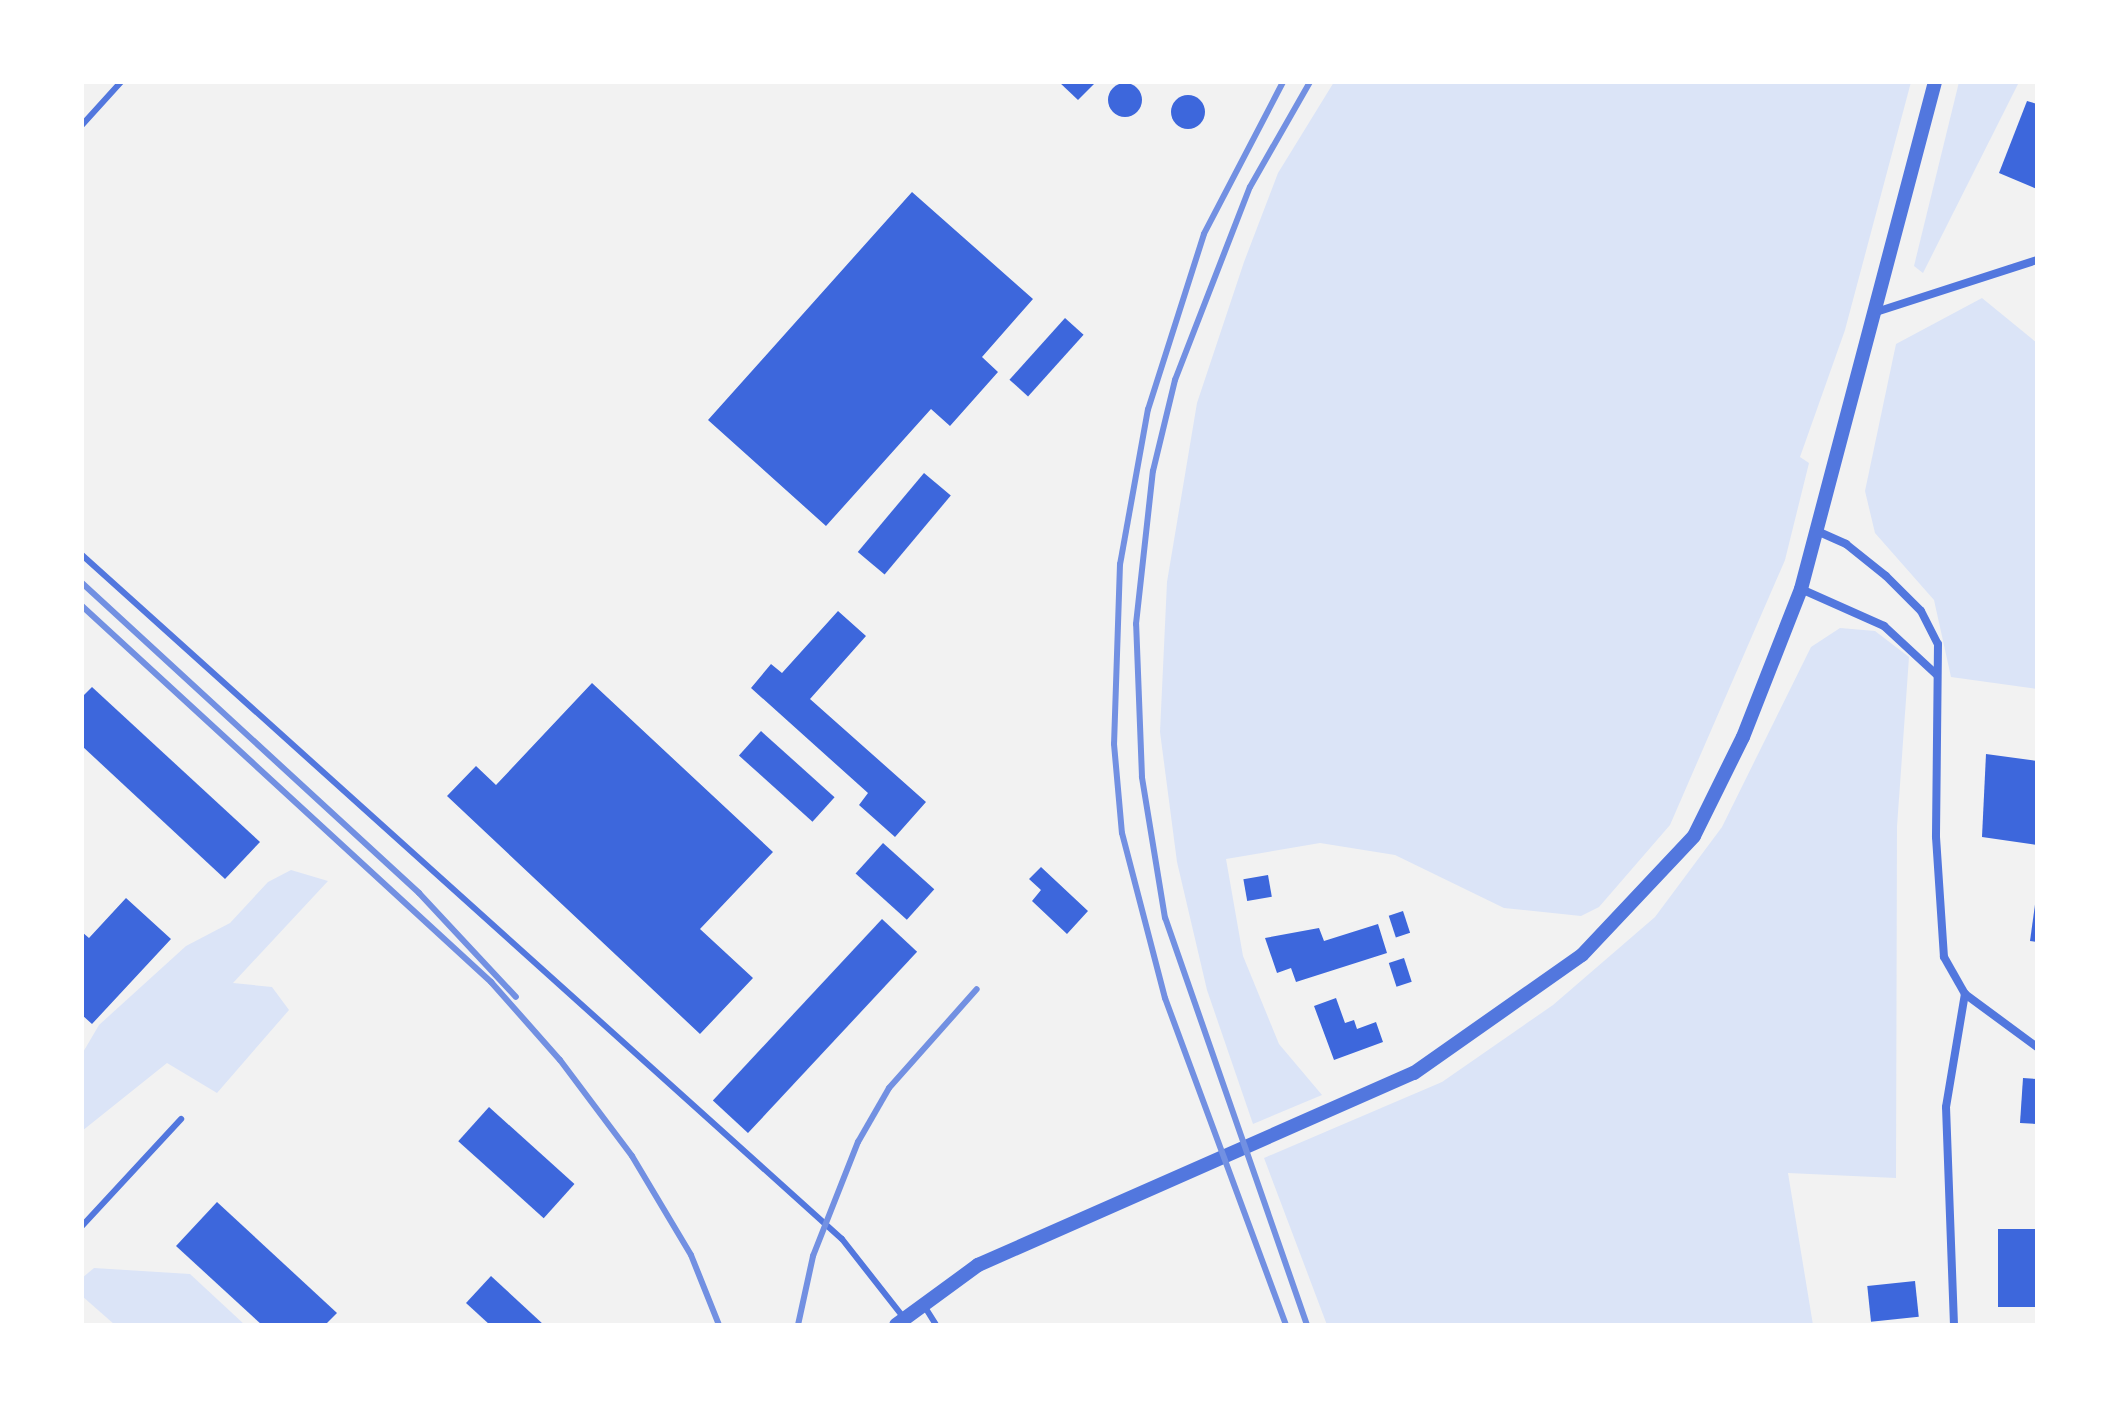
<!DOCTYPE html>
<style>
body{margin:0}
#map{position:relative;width:2119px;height:1407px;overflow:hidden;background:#f2f2f2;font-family:"Playfair Display",serif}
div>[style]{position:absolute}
.green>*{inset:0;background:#dbe4f7}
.building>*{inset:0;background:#3d67dc;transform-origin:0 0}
.round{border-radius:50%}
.service>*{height:6px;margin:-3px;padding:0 3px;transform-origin:3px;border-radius:3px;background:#5277de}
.minor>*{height:8px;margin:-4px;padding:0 4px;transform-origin:4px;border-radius:4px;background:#5277de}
.tertiary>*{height:14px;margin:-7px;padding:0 7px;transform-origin:7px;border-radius:7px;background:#5277de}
.rail>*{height:6px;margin:-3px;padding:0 3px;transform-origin:3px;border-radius:3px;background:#7290e2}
span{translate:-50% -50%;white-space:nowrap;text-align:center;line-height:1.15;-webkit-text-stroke:8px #fff;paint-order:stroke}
.frame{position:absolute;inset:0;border:84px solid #fff;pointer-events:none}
</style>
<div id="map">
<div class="green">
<i style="clip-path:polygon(1334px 82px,1911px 82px,1845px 330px,1800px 457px,1809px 463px,1785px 560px,1670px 825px,1599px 907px,1581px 916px,1504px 908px,1395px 855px,1320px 843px,1226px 859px,1243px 956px,1279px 1044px,1322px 1095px,1253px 1124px,1207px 990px,1177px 862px,1160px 732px,1167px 582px,1197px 403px,1244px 262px,1278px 173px)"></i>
<i style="clip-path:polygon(1959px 82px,2019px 82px,1923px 273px,1914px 266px)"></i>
<i style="clip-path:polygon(1982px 298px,2037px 343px,2037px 689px,1951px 677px,1934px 600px,1875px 533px,1865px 491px,1896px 344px)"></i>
<i style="clip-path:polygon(1840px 628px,1875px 631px,1909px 657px,1897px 827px,1896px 1178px,1788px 1173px,1813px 1325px,1327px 1325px,1264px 1158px,1442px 1082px,1553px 1005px,1655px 917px,1722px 827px,1811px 647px)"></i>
<i style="clip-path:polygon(291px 870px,328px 881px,233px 983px,272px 987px,289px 1010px,217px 1093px,167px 1063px,82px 1131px,82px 1054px,99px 1025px,186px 946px,230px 923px,268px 882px)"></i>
<i style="clip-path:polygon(94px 1268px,190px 1274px,245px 1325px,115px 1325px,82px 1296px,82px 1278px)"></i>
</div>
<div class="building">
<i style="clip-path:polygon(1059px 82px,1096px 82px,1078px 100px)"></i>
<i class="round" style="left:1108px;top:83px;width:34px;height:34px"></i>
<i class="round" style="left:1171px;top:95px;width:34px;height:34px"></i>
<i style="clip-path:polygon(2027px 101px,2037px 104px,2037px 189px,1999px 173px)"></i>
<i style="clip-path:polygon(912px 192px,1033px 299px,982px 357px,998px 372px,950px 426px,931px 409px,826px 526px,708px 420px)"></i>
<i style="left:1065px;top:318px;width:25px;height:83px;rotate:42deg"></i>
<i style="left:924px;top:473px;width:35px;height:103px;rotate:40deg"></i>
<i style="clip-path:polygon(838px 611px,866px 636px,810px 699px,926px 802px,895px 837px,859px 805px,868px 793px,751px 688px,771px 664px,782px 673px)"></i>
<i style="clip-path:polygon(592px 683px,773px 852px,700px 929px,753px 978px,700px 1034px,447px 796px,476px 766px,496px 785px)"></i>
<i style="clip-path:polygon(92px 687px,260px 842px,225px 879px,82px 746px,82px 697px)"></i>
<i style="left:761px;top:731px;width:99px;height:33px;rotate:42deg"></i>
<i style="clip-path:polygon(1986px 754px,2037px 761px,2037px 845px,1982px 837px)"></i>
<i style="left:883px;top:843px;width:69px;height:41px;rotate:42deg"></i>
<i style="clip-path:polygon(1041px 867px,1088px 911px,1067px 934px,1032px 901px,1041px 890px,1029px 879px)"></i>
<i style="left:1268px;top:875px;width:22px;height:25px;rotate:80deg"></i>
<i style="clip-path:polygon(2037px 890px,2037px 942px,2030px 941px)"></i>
<i style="clip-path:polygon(126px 898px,171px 939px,92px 1024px,82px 1015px,82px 932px,89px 938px)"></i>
<i style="left:1403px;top:911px;width:23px;height:15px;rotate:72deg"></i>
<i style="left:882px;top:919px;width:48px;height:248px;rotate:43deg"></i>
<i style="clip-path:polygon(1378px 924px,1387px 953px,1296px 982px,1291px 968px,1277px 973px,1265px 938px,1319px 928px,1324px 941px)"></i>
<i style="left:1404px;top:958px;width:25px;height:16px;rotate:72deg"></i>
<i style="clip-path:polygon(1336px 998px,1345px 1023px,1354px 1020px,1357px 1029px,1376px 1022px,1383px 1042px,1334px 1060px,1314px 1006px)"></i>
<i style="clip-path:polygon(2023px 1078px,2037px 1079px,2037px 1124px,2020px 1123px)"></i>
<i style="left:489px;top:1107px;width:115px;height:46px;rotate:42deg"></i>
<i style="clip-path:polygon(217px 1202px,337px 1313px,325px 1325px,262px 1325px,176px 1246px)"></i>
<i style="left:2037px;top:1229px;width:78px;height:39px;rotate:90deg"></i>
<i style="clip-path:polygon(491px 1276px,544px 1325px,490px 1325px,466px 1303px)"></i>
<i style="left:1915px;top:1281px;width:36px;height:48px;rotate:84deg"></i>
</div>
<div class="service">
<i style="left:82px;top:125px;width:58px;rotate:-47.8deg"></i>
<i style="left:82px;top:555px;width:1022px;rotate:41.99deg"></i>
<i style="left:842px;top:1239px;width:100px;rotate:51.9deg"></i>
<i style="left:82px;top:1226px;width:146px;rotate:-47.2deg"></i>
<i style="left:923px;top:1304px;width:25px;rotate:58deg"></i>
</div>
<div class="minor">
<i style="left:1876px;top:312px;width:169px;rotate:-17.9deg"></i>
<i style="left:1817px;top:531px;width:32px;rotate:24deg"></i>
<i style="left:1846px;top:544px;width:51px;rotate:38.7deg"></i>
<i style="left:1886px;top:576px;width:49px;rotate:45deg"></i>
<i style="left:1921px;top:611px;width:37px;rotate:63deg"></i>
<i style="left:1938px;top:644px;width:193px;rotate:90.6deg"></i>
<i style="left:1936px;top:837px;width:120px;rotate:86.2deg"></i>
<i style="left:1944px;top:957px;width:43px;rotate:60.4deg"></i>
<i style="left:1965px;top:994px;width:89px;rotate:36.4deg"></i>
<i style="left:1801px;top:589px;width:91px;rotate:24deg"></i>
<i style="left:1884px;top:626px;width:72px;rotate:42.8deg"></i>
<i style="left:1954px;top:1325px;width:218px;rotate:-92.1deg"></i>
<i style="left:1946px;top:1107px;width:115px;rotate:-80.5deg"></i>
</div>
<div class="tertiary">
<i style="left:896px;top:1325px;width:102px;rotate:-36.2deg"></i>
<i style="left:978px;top:1265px;width:476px;rotate:-23.8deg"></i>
<i style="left:1414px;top:1073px;width:205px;rotate:-35.1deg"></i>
<i style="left:1582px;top:955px;width:163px;rotate:-46.7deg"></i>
<i style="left:1694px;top:836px;width:110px;rotate:-63.7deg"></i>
<i style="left:1743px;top:737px;width:159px;rotate:-68.6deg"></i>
<i style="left:1801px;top:589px;width:524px;rotate:-75.2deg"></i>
</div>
<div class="rail">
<i style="left:1283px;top:82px;width:171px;rotate:117.5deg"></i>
<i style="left:1204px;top:234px;width:184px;rotate:107.7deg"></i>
<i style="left:1148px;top:409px;width:158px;rotate:100.2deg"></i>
<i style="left:1120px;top:564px;width:180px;rotate:91.9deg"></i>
<i style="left:1114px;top:744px;width:89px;rotate:84.9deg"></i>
<i style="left:1122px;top:833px;width:171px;rotate:75.4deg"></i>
<i style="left:1165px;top:998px;width:349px;rotate:69.7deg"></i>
<i style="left:82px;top:583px;width:458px;rotate:42.6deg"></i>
<i style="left:419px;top:893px;width:142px;rotate:47deg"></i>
<i style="left:82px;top:606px;width:556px;rotate:42.59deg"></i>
<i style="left:491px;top:982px;width:104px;rotate:48.5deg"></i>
<i style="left:560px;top:1060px;width:120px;rotate:53.1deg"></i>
<i style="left:632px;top:1156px;width:115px;rotate:59.2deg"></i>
<i style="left:691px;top:1255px;width:75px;rotate:68.2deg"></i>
<i style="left:798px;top:1325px;width:71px;rotate:-77.7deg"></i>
<i style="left:813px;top:1256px;width:123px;rotate:-68.5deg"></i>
<i style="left:858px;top:1142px;width:62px;rotate:-60.1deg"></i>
<i style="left:889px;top:1088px;width:132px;rotate:-48.4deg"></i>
<i style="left:1307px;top:1325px;width:431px;rotate:-109.2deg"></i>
<i style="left:1165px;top:918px;width:143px;rotate:-99.3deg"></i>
<i style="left:1142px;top:777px;width:153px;rotate:-92.2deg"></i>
<i style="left:1136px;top:624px;width:154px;rotate:-83.7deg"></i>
<i style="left:1153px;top:471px;width:94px;rotate:-76.4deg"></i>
<i style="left:1175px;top:380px;width:207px;rotate:-68.8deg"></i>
<i style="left:1250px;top:187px;width:121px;rotate:-60.3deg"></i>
</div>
<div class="frame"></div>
</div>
